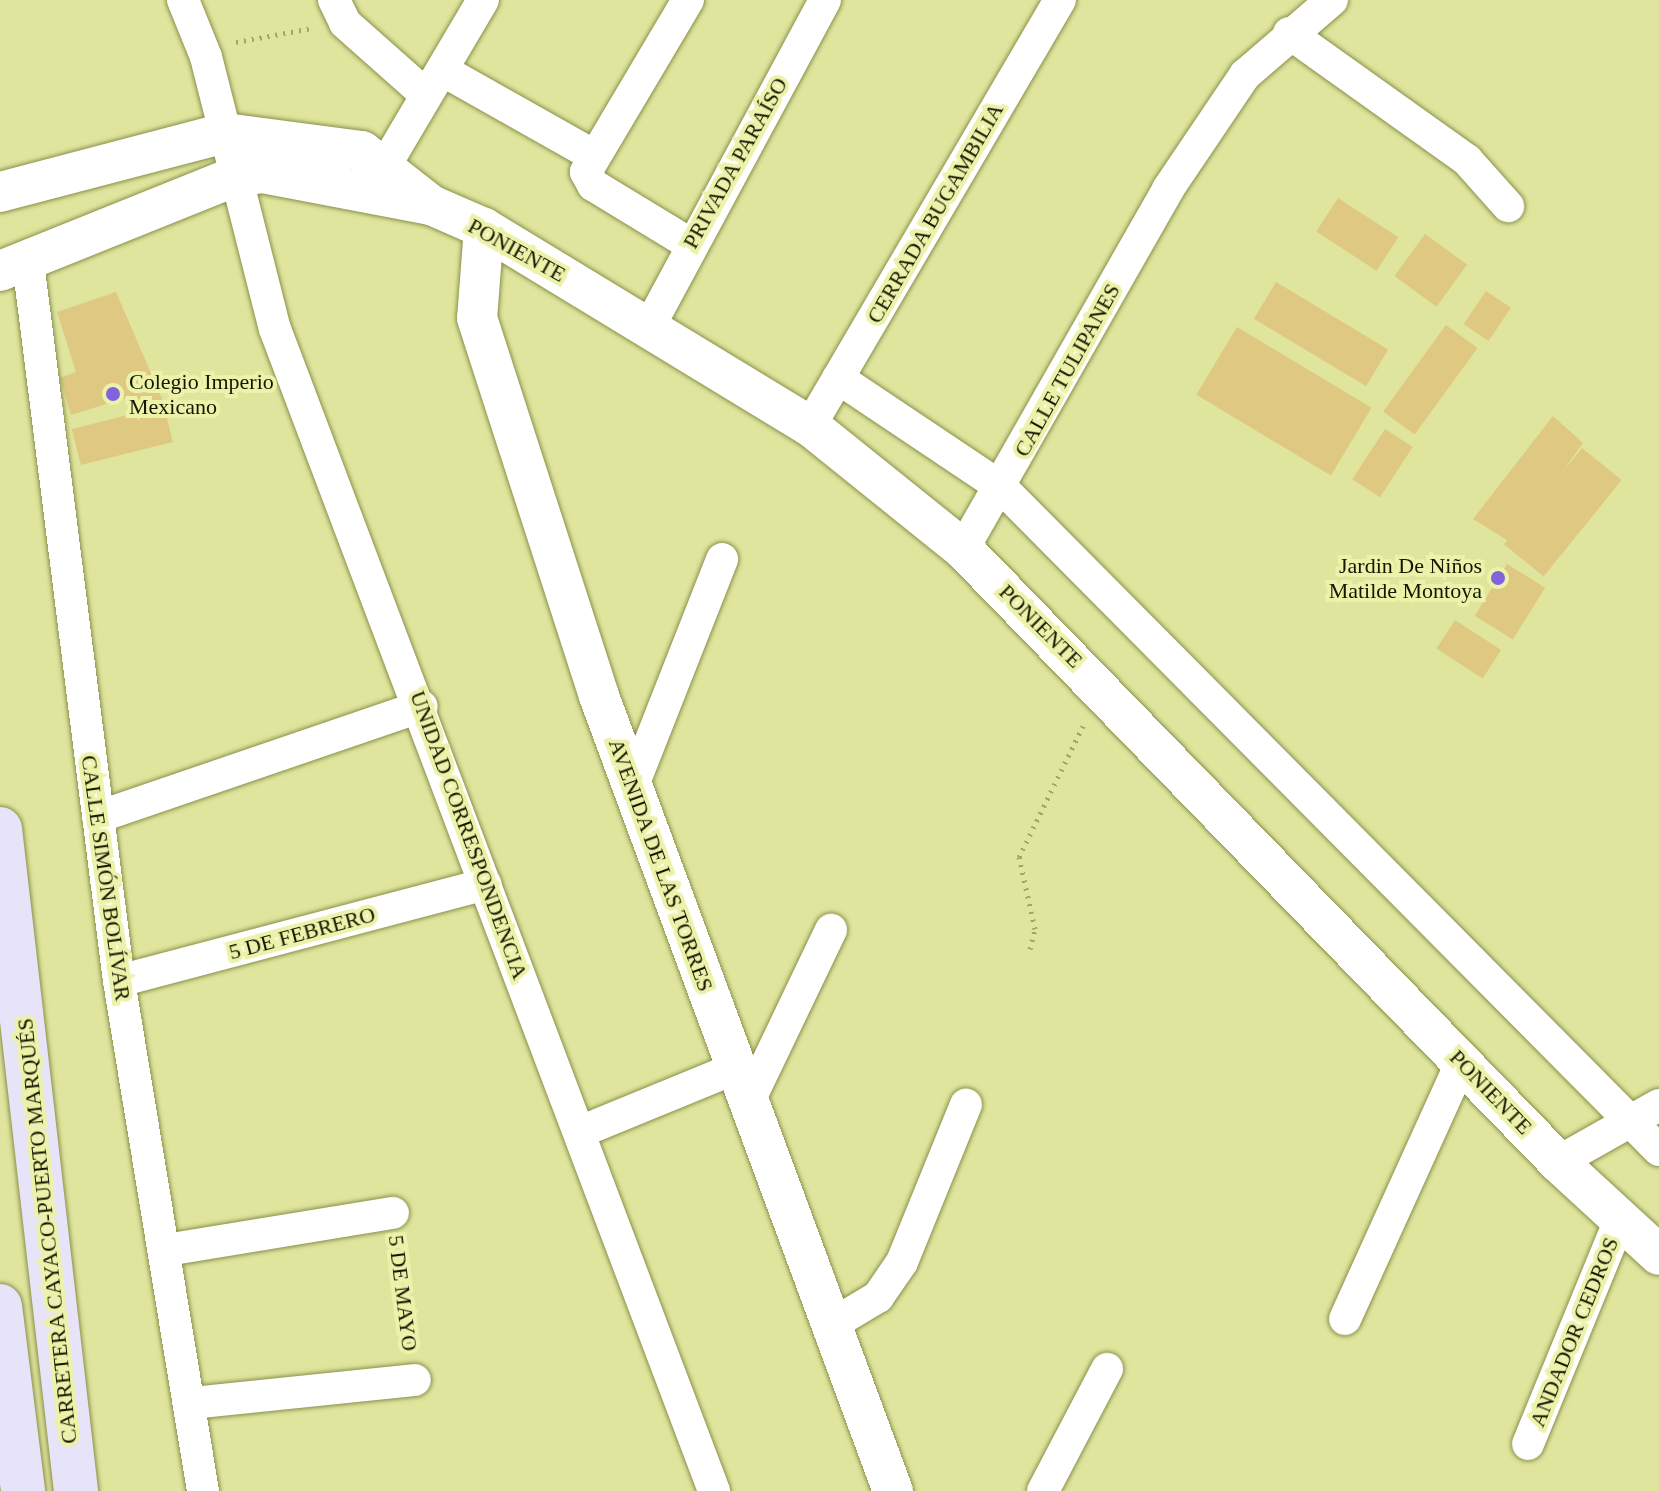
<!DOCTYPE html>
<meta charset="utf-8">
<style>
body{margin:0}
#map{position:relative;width:1659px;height:1491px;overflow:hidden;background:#dfe59d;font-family:"Times New Roman",serif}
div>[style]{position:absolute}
.building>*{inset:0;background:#dfc882;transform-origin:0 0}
.path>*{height:5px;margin-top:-2.5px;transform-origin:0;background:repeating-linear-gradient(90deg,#a1a56c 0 2px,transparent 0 8px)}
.roads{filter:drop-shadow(0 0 2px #8b904a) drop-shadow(0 0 2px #8b904a)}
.minor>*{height:32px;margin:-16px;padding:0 16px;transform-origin:16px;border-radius:16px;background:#fff}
.tertiary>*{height:40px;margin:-20px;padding:0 20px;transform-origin:20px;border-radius:20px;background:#fff}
.primary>*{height:44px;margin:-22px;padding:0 22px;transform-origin:22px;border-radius:22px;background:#e7e4f9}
.dots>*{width:22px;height:22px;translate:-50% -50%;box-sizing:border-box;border:4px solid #ecf2a9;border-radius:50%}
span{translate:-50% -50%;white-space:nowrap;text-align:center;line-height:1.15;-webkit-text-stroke:8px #ecf2a9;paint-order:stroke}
.street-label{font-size:22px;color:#161700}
.poi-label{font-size:22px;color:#161700}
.left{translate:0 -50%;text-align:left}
.right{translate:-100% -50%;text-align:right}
</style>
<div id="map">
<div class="building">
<i style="left:1338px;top:198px;width:72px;height:40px;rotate:33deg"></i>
<i style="left:1425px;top:234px;width:52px;height:52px;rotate:36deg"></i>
<i style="left:1276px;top:282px;width:131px;height:43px;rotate:31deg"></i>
<i style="left:1486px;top:291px;width:30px;height:40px;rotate:34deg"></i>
<i style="clip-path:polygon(116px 292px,163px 401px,137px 410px,132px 396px,71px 415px,60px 378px,76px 372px,57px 312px)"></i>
<i style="left:1446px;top:325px;width:39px;height:107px;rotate:36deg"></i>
<i style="left:1237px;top:327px;width:157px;height:79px;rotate:31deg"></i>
<i style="left:164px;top:406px;width:37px;height:95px;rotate:76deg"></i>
<i style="clip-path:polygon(1553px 416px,1583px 443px,1512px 543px,1473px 519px)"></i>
<i style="left:1385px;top:429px;width:33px;height:60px;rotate:33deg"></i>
<i style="left:1582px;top:448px;width:51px;height:124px;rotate:39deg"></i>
<i style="left:1507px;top:564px;width:45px;height:61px;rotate:32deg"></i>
<i style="left:1455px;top:620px;width:55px;height:34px;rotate:33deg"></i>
</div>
<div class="path">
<i style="left:236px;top:42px;width:77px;rotate:-10.4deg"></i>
<i style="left:1030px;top:949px;width:21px;rotate:-76deg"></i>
<i style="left:1035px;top:929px;width:74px;rotate:-102.5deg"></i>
<i style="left:1019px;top:857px;width:148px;rotate:-64deg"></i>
<i style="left:397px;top:1246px;width:102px;rotate:82.7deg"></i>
</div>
<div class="roads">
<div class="minor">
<i style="left:183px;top:0;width:61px;rotate:68deg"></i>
<i style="left:206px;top:57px;width:281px;rotate:75.8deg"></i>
<i style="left:275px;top:329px;width:1242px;rotate:69.3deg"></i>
<i style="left:334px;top:0;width:25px;rotate:64deg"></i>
<i style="left:345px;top:23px;width:107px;rotate:41.6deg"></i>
<i style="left:688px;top:0;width:200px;rotate:120.7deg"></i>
<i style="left:586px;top:172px;width:15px;rotate:62deg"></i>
<i style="left:593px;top:185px;width:114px;rotate:31.3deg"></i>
<i style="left:1289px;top:33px;width:219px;rotate:35.5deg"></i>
<i style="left:1467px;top:160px;width:62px;rotate:48.3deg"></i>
<i style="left:442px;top:70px;width:171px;rotate:29.4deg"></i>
<i style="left:373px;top:186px;width:216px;rotate:-59.4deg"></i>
<i style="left:28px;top:262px;width:725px;rotate:82.79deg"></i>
<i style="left:119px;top:981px;width:517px;rotate:80.65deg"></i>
<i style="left:649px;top:327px;width:371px;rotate:-61.7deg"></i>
<i style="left:838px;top:378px;width:196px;rotate:33.8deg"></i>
<i style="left:1001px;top:487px;width:934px;rotate:45.22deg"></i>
<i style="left:810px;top:426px;width:494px;rotate:-59.6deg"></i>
<i style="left:963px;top:549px;width:414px;rotate:-60.3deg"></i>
<i style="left:1168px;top:189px;width:138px;rotate:-56deg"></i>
<i style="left:1245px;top:75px;width:115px;rotate:-40.8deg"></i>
<i style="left:632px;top:788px;width:246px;rotate:-68.5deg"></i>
<i style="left:98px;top:817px;width:342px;rotate:-18.9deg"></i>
<i style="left:119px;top:981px;width:379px;rotate:-14.8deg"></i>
<i style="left:749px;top:1101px;width:190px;rotate:-64.4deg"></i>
<i style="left:580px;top:1132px;width:169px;rotate:-22.3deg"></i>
<i style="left:1558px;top:1162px;width:116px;rotate:-29.4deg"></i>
<i style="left:166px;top:1250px;width:230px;rotate:-9.3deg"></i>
<i style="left:1345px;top:1319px;width:283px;rotate:-65.6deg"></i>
<i style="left:831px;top:1325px;width:55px;rotate:-30.8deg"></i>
<i style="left:878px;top:1297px;width:42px;rotate:-55.6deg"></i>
<i style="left:902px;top:1262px;width:170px;rotate:-67.9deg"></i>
<i style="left:192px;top:1403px;width:224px;rotate:-5.9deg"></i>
<i style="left:1528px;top:1444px;width:242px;rotate:-67.7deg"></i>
<i style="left:1043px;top:1491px;width:138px;rotate:-62.3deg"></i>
</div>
<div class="tertiary">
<i style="left:0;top:192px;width:233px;rotate:-14.7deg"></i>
<i style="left:225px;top:133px;width:138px;rotate:7.5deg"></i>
<i style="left:362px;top:151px;width:88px;rotate:38deg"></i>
<i style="left:484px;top:228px;width:90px;rotate:94.4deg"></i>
<i style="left:477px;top:318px;width:397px;rotate:72.1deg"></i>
<i style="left:599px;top:696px;width:848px;rotate:69.71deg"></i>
<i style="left:0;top:271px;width:252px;rotate:-21.9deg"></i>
<i style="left:234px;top:177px;width:29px;rotate:-8deg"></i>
<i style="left:263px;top:173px;width:171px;rotate:10.8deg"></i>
<i style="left:431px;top:205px;width:58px;rotate:23.5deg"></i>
<i style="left:484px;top:228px;width:381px;rotate:31.3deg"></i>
<i style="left:810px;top:426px;width:196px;rotate:38.8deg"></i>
<i style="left:963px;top:549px;width:854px;rotate:45.85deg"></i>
<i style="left:1558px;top:1162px;width:137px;rotate:42.6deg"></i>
</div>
<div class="primary">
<i style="left:0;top:829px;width:666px;rotate:83.45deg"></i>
<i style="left:0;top:1306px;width:186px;rotate:82.9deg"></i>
</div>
</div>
<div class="dots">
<i style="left:113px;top:394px;background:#8262dd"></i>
<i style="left:1498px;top:578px;background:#8262dd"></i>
</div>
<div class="street-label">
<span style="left:735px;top:163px;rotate:-61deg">PRIVADA PARAÍSO</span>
<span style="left:935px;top:213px;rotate:-60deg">CERRADA BUGAMBILIA</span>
<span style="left:517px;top:250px;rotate:29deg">PONIENTE</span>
<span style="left:1067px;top:370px;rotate:-61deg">CALLE TULIPANES</span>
<span style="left:1041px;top:626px;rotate:45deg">PONIENTE</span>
<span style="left:469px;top:835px;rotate:70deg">UNIDAD CORRESPONDENCIA</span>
<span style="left:661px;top:865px;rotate:70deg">AVENIDA DE LAS TORRES</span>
<span style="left:106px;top:878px;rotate:82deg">CALLE SIMÓN BOLÍVAR</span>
<span style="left:302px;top:933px;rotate:-15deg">5 DE FEBRERO</span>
<span style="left:1491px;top:1092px;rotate:46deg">PONIENTE</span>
<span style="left:47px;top:1231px;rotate:-96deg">CARRETERA CAYACO-PUERTO MARQUÉS</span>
<span style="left:403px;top:1293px;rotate:83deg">5 DE MAYO</span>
<span style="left:1574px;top:1332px;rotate:-68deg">ANDADOR CEDROS</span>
</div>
<div class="poi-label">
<span class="left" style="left:129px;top:394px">Colegio Imperio<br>Mexicano</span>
<span class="right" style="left:1482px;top:578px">Jardin De Niños<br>Matilde Montoya</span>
</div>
</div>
